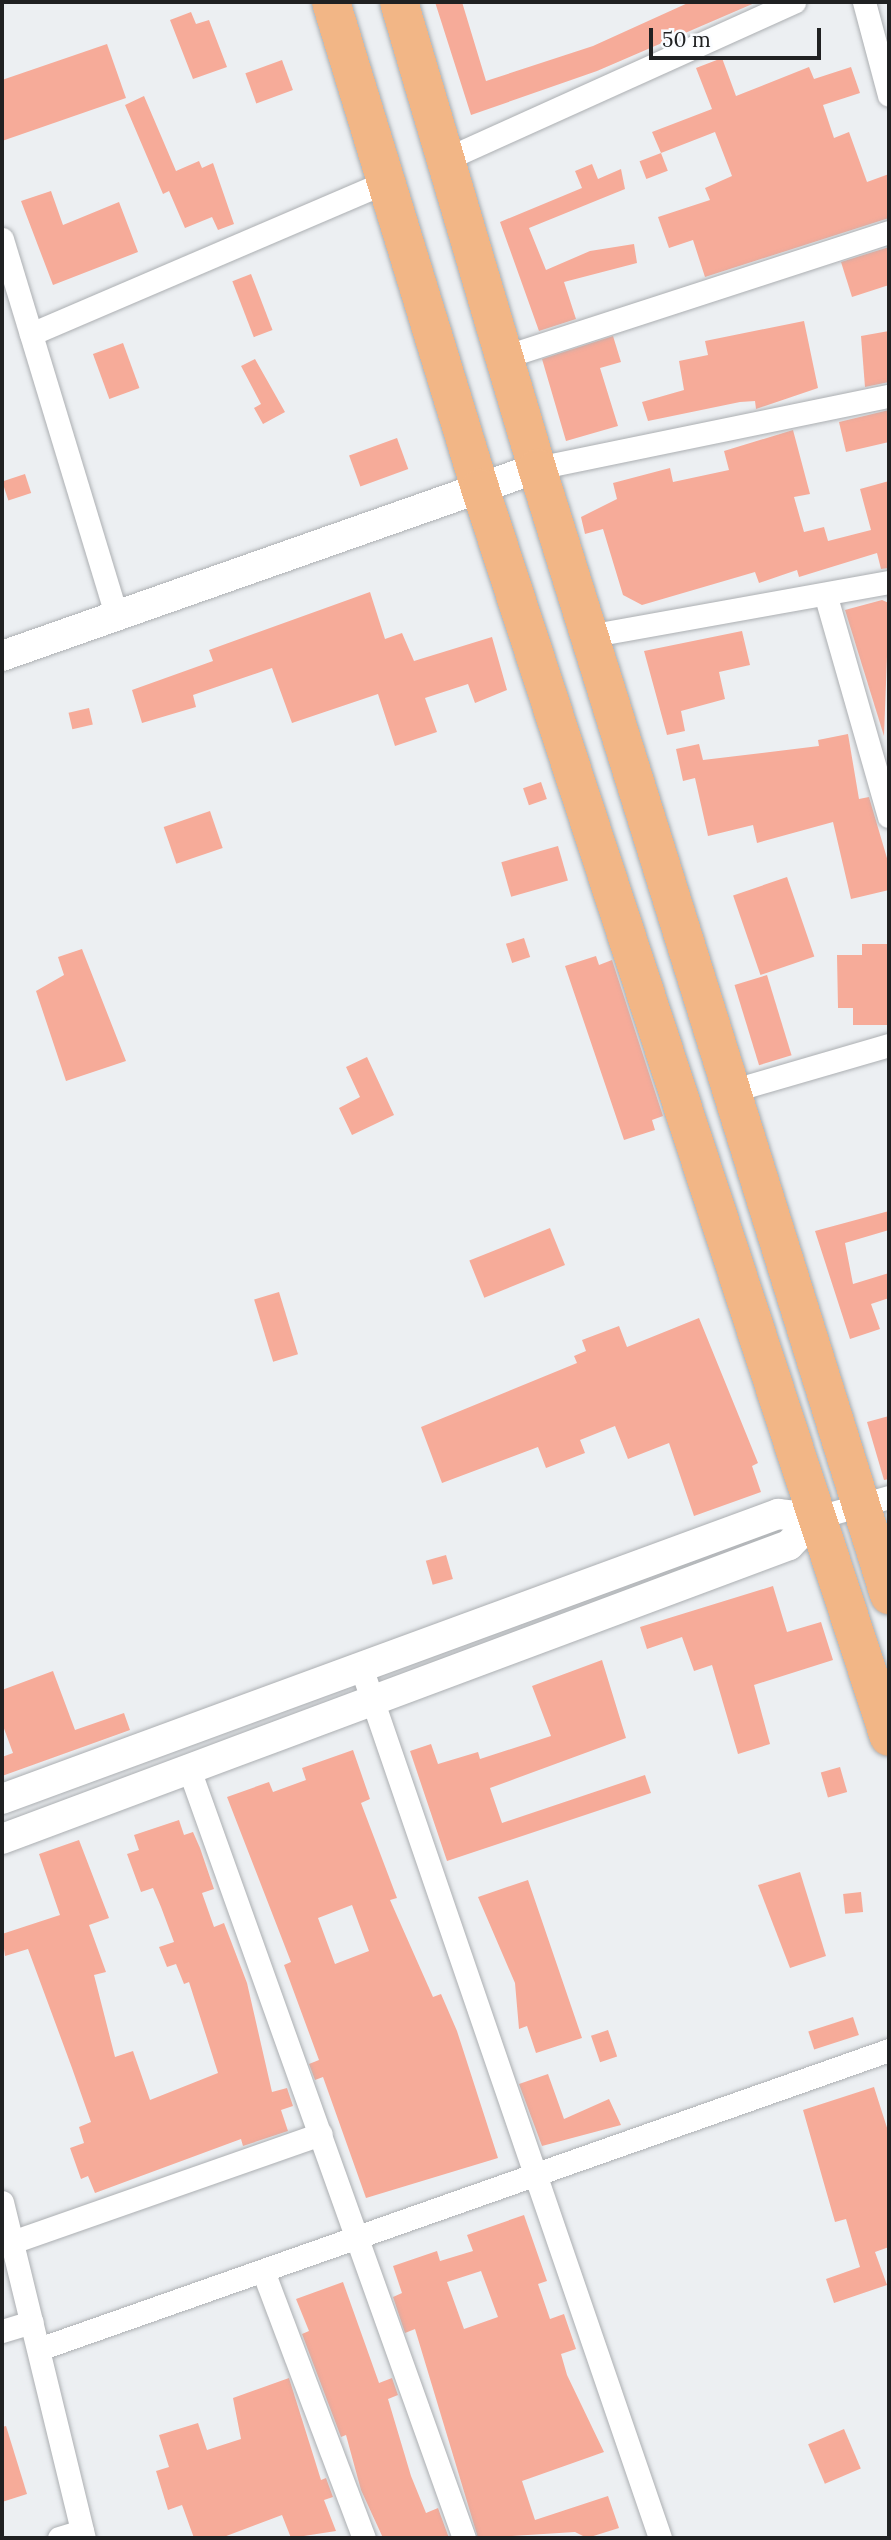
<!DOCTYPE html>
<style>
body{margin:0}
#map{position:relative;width:891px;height:2540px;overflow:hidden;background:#eceff2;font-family:Lora,serif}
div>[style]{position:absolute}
.building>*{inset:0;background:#f6ab99;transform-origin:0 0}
.roads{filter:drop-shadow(0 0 2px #acafb2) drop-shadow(0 0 2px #acafb2)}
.minor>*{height:23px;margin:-11.5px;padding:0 11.5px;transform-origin:11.5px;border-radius:11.5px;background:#fff}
.tertiary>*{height:30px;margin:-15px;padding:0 15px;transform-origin:15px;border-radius:15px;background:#fff}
.trunk>*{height:38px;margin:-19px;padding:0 19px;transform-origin:19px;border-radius:19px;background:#f2b686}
span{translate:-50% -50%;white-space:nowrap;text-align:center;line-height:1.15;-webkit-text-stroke:5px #fafcff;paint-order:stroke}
.frame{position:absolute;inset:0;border:4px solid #202122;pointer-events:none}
.scale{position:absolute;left:649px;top:28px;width:172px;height:32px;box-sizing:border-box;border:4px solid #202122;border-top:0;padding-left:9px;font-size:21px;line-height:24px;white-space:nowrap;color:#202122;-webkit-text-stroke:5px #fafcff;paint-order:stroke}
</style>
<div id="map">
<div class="building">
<i style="clip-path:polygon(435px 2px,462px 2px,486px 81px,593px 46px,690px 2px,757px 2px,597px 71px,471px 115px)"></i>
<i style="clip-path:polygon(191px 12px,196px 24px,209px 20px,227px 67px,193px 79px,170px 20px)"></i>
<i style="clip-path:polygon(107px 44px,126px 98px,2px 141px,2px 80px)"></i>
<i style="clip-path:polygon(722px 58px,736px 96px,809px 67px,814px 79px,851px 67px,860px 93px,823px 105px,834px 138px,849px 132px,867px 182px,889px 174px,889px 218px,705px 277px,693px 240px,669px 248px,658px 217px,710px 200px,705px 188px,732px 176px,715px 132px,661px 153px,652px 132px,712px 109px,696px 68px)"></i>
<i style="left:282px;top:60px;width:32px;height:39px;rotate:70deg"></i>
<i style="clip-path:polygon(144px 96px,176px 171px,199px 161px,202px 168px,213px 163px,234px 224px,218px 230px,212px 217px,185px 228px,169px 191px,163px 194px,125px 105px)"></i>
<i style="left:661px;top:153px;width:19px;height:23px;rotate:69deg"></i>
<i style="clip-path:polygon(592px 164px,598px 179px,621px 169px,625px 189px,529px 228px,546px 270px,590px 251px,634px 244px,637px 263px,564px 282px,576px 319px,539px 331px,500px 222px,582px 188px,575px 171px)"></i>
<i style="clip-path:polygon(51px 191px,63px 225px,119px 202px,138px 252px,53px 285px,21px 201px)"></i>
<i style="clip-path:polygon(889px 247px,889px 285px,852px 297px,841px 262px)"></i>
<i style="left:251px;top:274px;width:60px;height:20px;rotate:69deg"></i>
<i style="clip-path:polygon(804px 321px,818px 388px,756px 409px,755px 401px,740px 402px,648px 421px,642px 402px,684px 390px,679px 361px,708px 355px,705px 341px)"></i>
<i style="clip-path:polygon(889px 331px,889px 382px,865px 387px,861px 336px)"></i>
<i style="clip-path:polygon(613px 336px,621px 362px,600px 368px,618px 426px,566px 441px,542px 359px)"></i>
<i style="left:123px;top:343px;width:48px;height:32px;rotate:70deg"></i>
<i style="clip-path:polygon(255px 359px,285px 412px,263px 424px,254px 408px,261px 404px,241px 366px)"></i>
<i style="clip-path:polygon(889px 410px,889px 442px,846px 452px,839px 422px)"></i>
<i style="clip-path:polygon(793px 430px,810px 494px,794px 497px,804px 532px,824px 527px,828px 541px,871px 530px,860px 489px,889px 481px,889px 568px,881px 569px,877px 553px,799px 577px,797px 570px,759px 583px,755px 572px,642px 605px,623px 595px,603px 529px,585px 534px,581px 517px,617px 499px,613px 483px,670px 468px,673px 482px,729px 470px,724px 451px)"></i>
<i style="left:397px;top:438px;width:33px;height:51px;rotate:70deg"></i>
<i style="left:25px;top:474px;width:20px;height:24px;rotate:72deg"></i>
<i style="clip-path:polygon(370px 592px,385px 639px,402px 633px,414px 661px,492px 637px,507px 690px,475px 703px,468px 684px,425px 698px,437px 732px,395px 746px,378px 694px,292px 723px,272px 668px,193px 695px,196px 707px,142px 723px,132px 690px,213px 661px,209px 650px)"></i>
<i style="clip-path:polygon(882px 600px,889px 603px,884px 736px,845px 610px)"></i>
<i style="clip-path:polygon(742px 631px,750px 665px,719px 672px,725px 699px,681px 711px,685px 731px,667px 735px,644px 651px)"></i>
<i style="left:89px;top:708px;width:17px;height:21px;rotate:77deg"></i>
<i style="clip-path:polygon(848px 734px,859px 799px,869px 797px,889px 865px,889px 890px,851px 899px,833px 822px,757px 843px,753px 825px,708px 836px,695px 778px,683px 781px,676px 749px,699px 744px,703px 760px,819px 746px,818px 740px)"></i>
<i style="left:541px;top:782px;width:18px;height:19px;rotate:71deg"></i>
<i style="left:210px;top:811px;width:39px;height:49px;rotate:71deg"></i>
<i style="left:558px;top:846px;width:36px;height:59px;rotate:74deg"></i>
<i style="left:787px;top:877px;width:84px;height:57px;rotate:71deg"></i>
<i style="left:524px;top:938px;width:20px;height:19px;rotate:72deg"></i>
<i style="clip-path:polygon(862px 944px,889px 944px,889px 1025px,853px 1025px,853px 1008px,838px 1008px,837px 955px,862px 955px)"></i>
<i style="clip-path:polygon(82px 949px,126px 1061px,66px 1081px,36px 991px,64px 975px,58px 957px)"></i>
<i style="clip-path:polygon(596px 956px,599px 965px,612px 960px,663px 1116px,652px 1120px,655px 1130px,624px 1140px,565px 966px)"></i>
<i style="left:767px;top:975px;width:84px;height:34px;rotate:73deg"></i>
<i style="clip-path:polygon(367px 1057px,394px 1115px,352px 1135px,339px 1108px,360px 1097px,346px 1067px)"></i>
<i style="clip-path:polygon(889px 1211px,889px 1230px,845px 1243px,853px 1284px,889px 1273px,889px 1298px,871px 1304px,880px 1329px,850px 1339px,815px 1231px)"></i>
<i style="left:550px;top:1228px;width:40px;height:87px;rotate:68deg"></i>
<i style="left:279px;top:1292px;width:65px;height:26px;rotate:73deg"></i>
<i style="clip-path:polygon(699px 1318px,758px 1463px,752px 1466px,761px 1492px,694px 1516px,669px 1443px,628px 1459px,615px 1426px,580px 1440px,585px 1453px,546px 1468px,538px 1447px,442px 1483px,421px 1427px,577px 1363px,574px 1356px,586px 1351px,582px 1340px,619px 1326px,627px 1347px)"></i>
<i style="clip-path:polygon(889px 1416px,889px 1479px,884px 1480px,867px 1422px)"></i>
<i style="left:446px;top:1555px;width:25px;height:21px;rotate:74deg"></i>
<i style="clip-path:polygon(773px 1586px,787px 1632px,821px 1622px,833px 1660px,754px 1685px,770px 1744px,738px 1754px,712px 1665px,694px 1671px,682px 1637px,647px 1649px,640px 1627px)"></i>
<i style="clip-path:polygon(602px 1660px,626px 1738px,490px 1788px,502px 1823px,645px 1775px,651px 1793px,447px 1861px,410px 1751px,431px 1744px,438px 1764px,478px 1752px,480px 1759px,551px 1736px,532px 1686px)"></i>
<i style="clip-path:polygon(53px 1671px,75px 1730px,124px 1713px,130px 1730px,2px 1776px,2px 1757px,13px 1753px,2px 1723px,2px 1690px)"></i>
<i style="clip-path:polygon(evenodd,353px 1750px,370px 1799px,361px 1803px,397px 1898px,390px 1900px,433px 1997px,441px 1994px,457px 2031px,498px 2158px,366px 2198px,323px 2077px,315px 2080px,309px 2064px,319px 2060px,284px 1965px,291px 1962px,227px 1797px,269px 1782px,273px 1792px,306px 1780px,302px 1768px,353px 1750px,352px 1905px,369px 1951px,335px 1964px,318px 1918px,352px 1905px)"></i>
<i style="left:840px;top:1767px;width:26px;height:20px;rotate:74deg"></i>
<i style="clip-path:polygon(179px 1820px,184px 1835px,193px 1832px,200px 1848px,214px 1889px,202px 1893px,214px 1927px,224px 1923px,247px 1983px,272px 2092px,287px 2088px,293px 2106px,281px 2110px,288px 2131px,243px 2146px,241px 2139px,95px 2193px,88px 2176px,81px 2179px,70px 2148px,84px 2143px,79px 2127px,91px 2122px,72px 2068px,28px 1949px,5px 1956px,2px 1934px,60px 1915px,39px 1854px,79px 1840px,109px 1918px,89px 1925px,106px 1972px,94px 1975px,115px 2057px,133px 2051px,150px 2100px,218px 2073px,189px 1982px,184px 1984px,176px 1964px,167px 1967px,159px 1947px,174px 1942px,161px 1907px,153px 1888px,141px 1892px,127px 1854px,139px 1850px,134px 1835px)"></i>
<i style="clip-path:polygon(800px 1872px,826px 1956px,790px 1968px,758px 1885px)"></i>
<i style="clip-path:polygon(528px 1880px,582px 2038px,536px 2053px,527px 2026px,519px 2029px,515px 1983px,478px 1897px)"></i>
<i style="left:861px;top:1892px;width:20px;height:18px;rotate:84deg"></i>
<i style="left:853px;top:2017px;width:19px;height:47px;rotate:72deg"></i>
<i style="left:608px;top:2030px;width:28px;height:18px;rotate:71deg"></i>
<i style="clip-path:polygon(548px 2074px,564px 2119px,609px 2099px,621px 2125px,542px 2146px,519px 2084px)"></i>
<i style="clip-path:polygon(874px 2087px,889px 2134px,889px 2247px,875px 2252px,887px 2285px,834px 2303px,826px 2279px,860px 2267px,846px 2219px,835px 2222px,803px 2110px)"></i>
<i style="clip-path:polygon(evenodd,524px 2215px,547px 2281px,538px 2284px,550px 2319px,564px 2314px,576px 2349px,561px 2354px,567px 2375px,604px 2452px,522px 2481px,535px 2520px,608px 2496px,619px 2528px,587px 2538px,575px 2532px,478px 2538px,415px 2329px,405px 2333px,393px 2297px,402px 2293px,393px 2266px,437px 2251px,440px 2261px,473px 2251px,467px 2235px,524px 2215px,481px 2271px,498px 2317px,464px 2329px,447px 2282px,481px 2271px)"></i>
<i style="clip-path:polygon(343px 2282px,379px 2383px,392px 2378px,398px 2395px,388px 2399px,411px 2476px,426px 2513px,438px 2508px,449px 2538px,383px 2538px,361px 2490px,346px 2435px,341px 2437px,302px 2334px,309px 2331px,296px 2299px)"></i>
<i style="clip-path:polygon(289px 2378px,321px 2480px,326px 2478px,333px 2497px,324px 2500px,336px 2531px,291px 2538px,282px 2515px,221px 2538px,194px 2538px,182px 2505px,168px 2510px,156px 2471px,169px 2467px,159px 2435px,198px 2423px,207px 2450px,241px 2439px,233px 2398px)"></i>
<i style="clip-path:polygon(6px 2426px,27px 2494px,2px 2502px,2px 2427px)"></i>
<i style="left:844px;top:2429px;width:43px;height:39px;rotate:67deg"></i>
</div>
<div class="roads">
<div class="minor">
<i style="left:864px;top:2px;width:96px;rotate:75deg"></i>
<i style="left:446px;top:159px;width:382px;rotate:-24.3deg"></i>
<i style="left:2px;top:239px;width:390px;rotate:73.1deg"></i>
<i style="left:31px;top:334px;width:386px;rotate:-23.2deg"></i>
<i style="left:504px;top:357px;width:405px;rotate:-18deg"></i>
<i style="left:537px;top:468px;width:359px;rotate:-11.6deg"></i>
<i style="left:826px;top:597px;width:228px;rotate:74deg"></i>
<i style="left:594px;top:635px;width:300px;rotate:-10.2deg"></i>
<i style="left:734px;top:1090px;width:161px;rotate:-16.2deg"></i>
<i style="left:815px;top:1518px;width:77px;rotate:-15.8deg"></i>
<i style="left:361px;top:1667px;width:921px;rotate:71.05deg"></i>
<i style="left:189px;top:1769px;width:817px;rotate:70.32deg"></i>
<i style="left:2px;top:2202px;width:346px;rotate:76.3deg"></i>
<i style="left:12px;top:2242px;width:327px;rotate:-19.3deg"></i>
<i style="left:263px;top:2271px;width:285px;rotate:69.3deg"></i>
<i style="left:2px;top:2331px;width:31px;rotate:-17deg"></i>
<i style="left:39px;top:2349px;width:901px;rotate:-19.38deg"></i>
<i style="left:59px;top:2538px;width:24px;rotate:-17deg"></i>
</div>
<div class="tertiary">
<i style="left:2px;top:656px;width:567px;rotate:-19.36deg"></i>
<i style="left:2px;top:1799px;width:827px;rotate:-20.17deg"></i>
<i style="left:778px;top:1514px;width:37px;rotate:6deg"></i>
<i style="left:2px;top:1839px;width:840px;rotate:-20.48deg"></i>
<i style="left:789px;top:1545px;width:37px;rotate:-46deg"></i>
</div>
<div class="trunk">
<i style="left:331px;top:2px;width:508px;rotate:72.96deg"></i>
<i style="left:480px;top:488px;width:1314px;rotate:71.87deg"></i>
<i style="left:399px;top:2px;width:486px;rotate:73.5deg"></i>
<i style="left:537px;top:468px;width:1181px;rotate:72.65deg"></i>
</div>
</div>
<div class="frame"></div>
<div class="scale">50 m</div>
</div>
